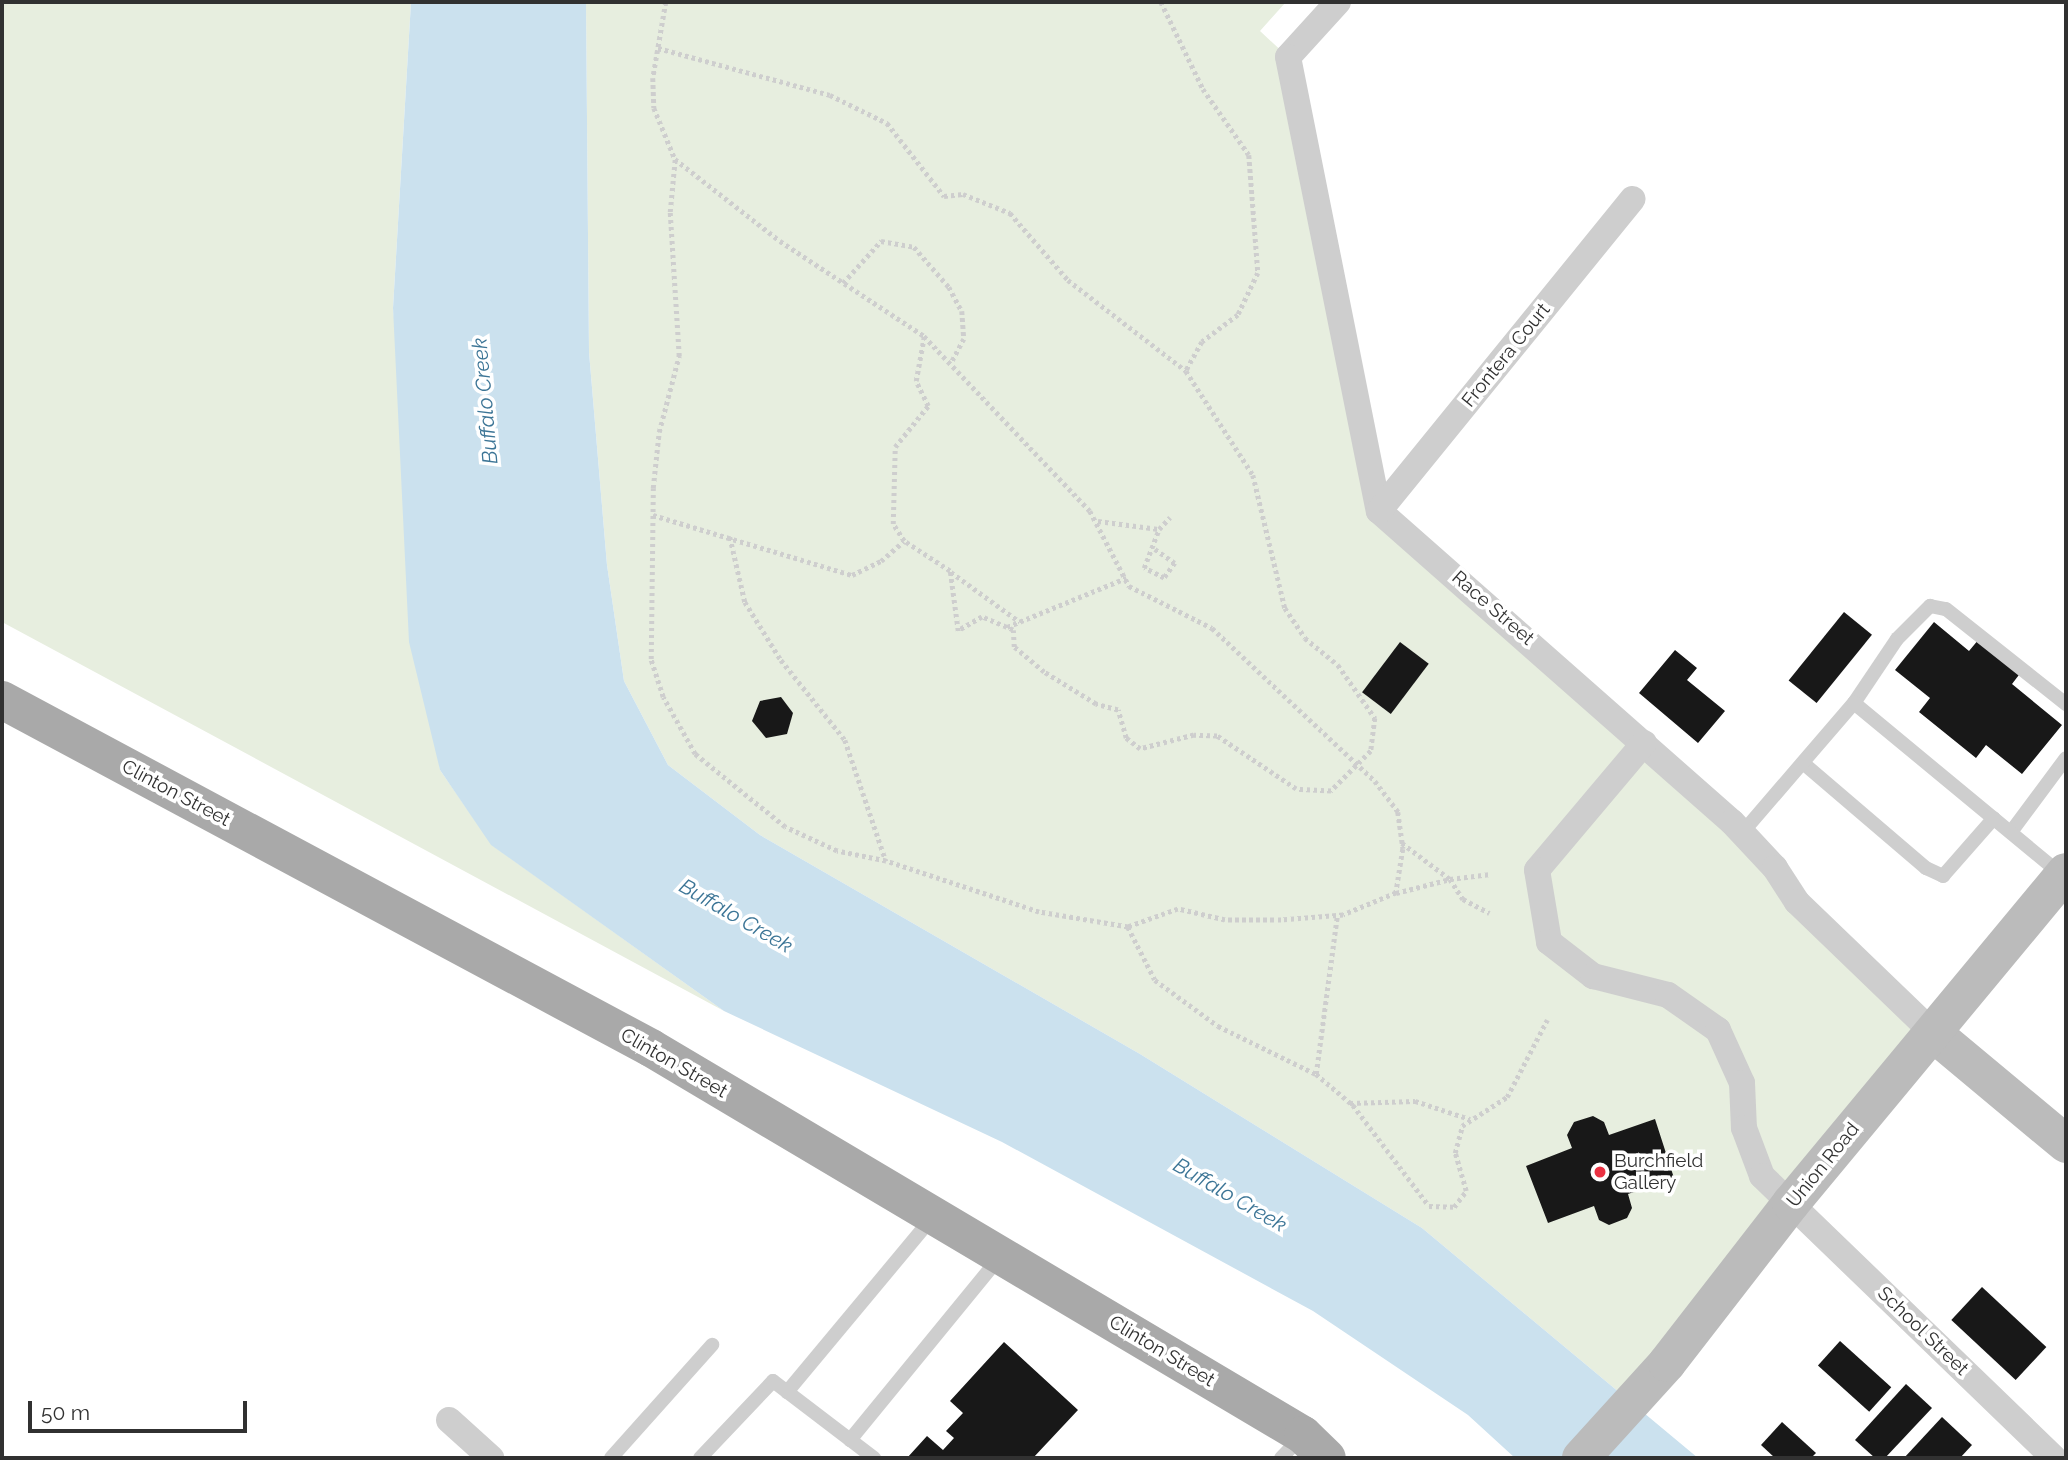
<!DOCTYPE html>
<style>
body{margin:0}
#map{position:relative;width:2068px;height:1460px;overflow:hidden;background:#fff;font-family:Raleway,sans-serif}
div>[style]{position:absolute}
.green>*{inset:0;background:#e7eedf}
.water>*{inset:0;background:#cbe1ee}
.building>*{inset:0;background:#181818;transform-origin:0 0}
.path>*{height:4.5px;margin-top:-2.25px;transform-origin:0;background:repeating-linear-gradient(90deg,#cecece 0 3.5px,transparent 0 7px)}
.lane>*{height:14px;margin:-7px;padding:0 7px;transform-origin:7px;border-radius:7px;background:#cecece}
.street>*{height:26px;margin:-13px;padding:0 13px;transform-origin:13px;border-radius:13px;background:#cecece}
.secondary>*{height:38px;margin:-19px;padding:0 19px;transform-origin:19px;border-radius:19px;background:#bbb}
.primary>*{height:38px;margin:-19px;padding:0 19px;transform-origin:19px;border-radius:19px;background:#a9a9a9}
.dots>*{width:19px;height:19px;translate:-50% -50%;box-sizing:border-box;border:4px solid #fff;border-radius:50%}
span{translate:-50% -50%;white-space:nowrap;text-align:center;line-height:1.15;-webkit-text-stroke:7px #fff;paint-order:stroke}
.street-label{font-size:19px;color:#313131}
.poi-label{font-size:19px;color:#313131}
.left{translate:0 -50%;text-align:left}
.water-label{font-size:21px;color:#3c7596;font-style:italic}
.frame{position:absolute;inset:0;border:4px solid #313131;pointer-events:none}
.scale{position:absolute;left:28px;top:1401px;width:219px;height:32px;box-sizing:border-box;border:4px solid #313131;border-top:0;padding-left:9px;font-size:21px;line-height:24px;white-space:nowrap;color:#313131;-webkit-text-stroke:5px #fff;paint-order:stroke}
</style>
<div id="map">
<div class="green">
<i style="clip-path:polygon(2px 2px,411px 2px,393px 308px,440px 770px,492px 845px,724px 1011px,2px 622px)"></i>
<i style="clip-path:polygon(586px 2px,1286px 2px,1260px 31px,1288px 57px,1379px 511px,1532px 641px,1933px 1033px,1626px 1398px,1422px 1228px,1140px 1054px,760px 835px,668px 765px,624px 681px,607px 565px,589px 352px)"></i>
</div>
<div class="water">
<i style="clip-path:polygon(411px 2px,586px 2px,589px 352px,607px 565px,624px 681px,668px 765px,760px 835px,1140px 1054px,1422px 1228px,1698px 1458px,1515px 1458px,1468px 1415px,1313px 1311px,1002px 1142px,724px 1011px,491px 845px,440px 770px,409px 642px,393px 308px)"></i>
</div>
<div class="building">
<i style="left:1844px;top:612px;width:36px;height:88px;rotate:39deg"></i>
<i style="clip-path:polygon(1934px 622px,1969px 651px,1984px 633px,2025px 667px,2012px 684px,2062px 725px,2022px 774px,1986px 745px,1976px 758px,1919px 712px,1930px 698px,1895px 670px)"></i>
<i style="left:1400px;top:642px;width:36px;height:63px;rotate:37deg"></i>
<i style="clip-path:polygon(1675px 650px,1697px 668px,1687px 680px,1725px 711px,1698px 743px,1639px 693px)"></i>
<i style="clip-path:polygon(781px 697px,793px 713px,787px 734px,766px 738px,752px 721px,760px 701px)"></i>
<i style="clip-path:polygon(1593px 1116px,1604px 1122px,1609px 1135px,1655px 1119px,1674px 1178px,1628px 1194px,1632px 1208px,1627px 1218px,1609px 1225px,1599px 1220px,1594px 1206px,1548px 1223px,1526px 1166px,1572px 1148px,1567px 1135px,1574px 1122px)"></i>
<i style="left:1982px;top:1287px;width:88px;height:45px;rotate:43deg"></i>
<i style="left:1840px;top:1341px;width:69px;height:33px;rotate:42deg"></i>
<i style="clip-path:polygon(1004px 1342px,1078px 1410px,1033px 1458px,907px 1458px,927px 1436px,943px 1450px,954px 1438px,946px 1431px,963px 1413px,950px 1401px)"></i>
<i style="clip-path:polygon(1906px 1384px,1932px 1408px,1885px 1458px,1875px 1458px,1855px 1440px)"></i>
<i style="clip-path:polygon(1942px 1417px,1972px 1445px,1960px 1458px,1904px 1458px)"></i>
<i style="clip-path:polygon(1782px 1422px,1816px 1453px,1811px 1458px,1775px 1458px,1761px 1445px)"></i>
</div>
<div class="path">
<i style="left:666px;top:2px;width:77px;rotate:99.7deg"></i>
<i style="left:653px;top:78px;width:30px;rotate:88deg"></i>
<i style="left:654px;top:108px;width:55px;rotate:67.6deg"></i>
<i style="left:675px;top:159px;width:133px;rotate:38deg"></i>
<i style="left:780px;top:241px;width:173px;rotate:33.4deg"></i>
<i style="left:924px;top:336px;width:241px;rotate:46.5deg"></i>
<i style="left:1090px;top:511px;width:85px;rotate:62.5deg"></i>
<i style="left:1129px;top:586px;width:93px;rotate:26.8deg"></i>
<i style="left:1212px;top:628px;width:224px;rotate:43.2deg"></i>
<i style="left:1375px;top:781px;width:39px;rotate:53deg"></i>
<i style="left:1398px;top:812px;width:37px;rotate:82deg"></i>
<i style="left:1403px;top:849px;width:45px;rotate:99deg"></i>
<i style="left:1396px;top:893px;width:57px;rotate:157.5deg"></i>
<i style="left:1343px;top:915px;width:62px;rotate:175.4deg"></i>
<i style="left:1281px;top:920px;width:56px;rotate:180deg"></i>
<i style="left:1225px;top:920px;width:48px;rotate:-166.8deg"></i>
<i style="left:1178px;top:909px;width:53px;rotate:160.2deg"></i>
<i style="left:1128px;top:927px;width:90px;rotate:-170.4deg"></i>
<i style="left:1039px;top:912px;width:161px;rotate:-161.6deg"></i>
<i style="left:886px;top:861px;width:50px;rotate:-168.5deg"></i>
<i style="left:837px;top:851px;width:57px;rotate:-155.2deg"></i>
<i style="left:785px;top:827px;width:116px;rotate:-141deg"></i>
<i style="left:695px;top:754px;width:65px;rotate:-119.3deg"></i>
<i style="left:663px;top:697px;width:40px;rotate:-108deg"></i>
<i style="left:651px;top:659px;width:171px;rotate:-89.3deg"></i>
<i style="left:653px;top:488px;width:56px;rotate:-83.9deg"></i>
<i style="left:659px;top:432px;width:79px;rotate:-75.3deg"></i>
<i style="left:679px;top:356px;width:144px;rotate:-93.6deg"></i>
<i style="left:670px;top:212px;width:53px;rotate:-84.6deg"></i>
<i style="left:1161px;top:2px;width:97px;rotate:64.2deg"></i>
<i style="left:1203px;top:89px;width:80px;rotate:55.1deg"></i>
<i style="left:1249px;top:155px;width:118px;rotate:85.6deg"></i>
<i style="left:1258px;top:273px;width:47px;rotate:115.5deg"></i>
<i style="left:1238px;top:315px;width:45px;rotate:143.1deg"></i>
<i style="left:1202px;top:342px;width:33px;rotate:119deg"></i>
<i style="left:658px;top:48px;width:178px;rotate:15.3deg"></i>
<i style="left:830px;top:95px;width:64px;rotate:26.2deg"></i>
<i style="left:887px;top:123px;width:93px;rotate:52deg"></i>
<i style="left:944px;top:196px;width:19px;rotate:-6deg"></i>
<i style="left:963px;top:194px;width:51px;rotate:22deg"></i>
<i style="left:1010px;top:213px;width:89px;rotate:49.1deg"></i>
<i style="left:1068px;top:280px;width:149px;rotate:37.6deg"></i>
<i style="left:1186px;top:371px;width:124px;rotate:57.2deg"></i>
<i style="left:1253px;top:475px;width:137px;rotate:76.5deg"></i>
<i style="left:1285px;top:608px;width:36px;rotate:56deg"></i>
<i style="left:1305px;top:638px;width:43px;rotate:39.3deg"></i>
<i style="left:1338px;top:665px;width:65px;rotate:55.1deg"></i>
<i style="left:1375px;top:718px;width:33px;rotate:97deg"></i>
<i style="left:1371px;top:751px;width:57px;rotate:135deg"></i>
<i style="left:1331px;top:791px;width:35px;rotate:-177deg"></i>
<i style="left:1296px;top:789px;width:95px;rotate:-146.1deg"></i>
<i style="left:1217px;top:736px;width:23px;rotate:-178deg"></i>
<i style="left:1194px;top:735px;width:56px;rotate:165.5deg"></i>
<i style="left:1140px;top:749px;width:18px;rotate:-142deg"></i>
<i style="left:1126px;top:738px;width:29px;rotate:-106deg"></i>
<i style="left:1118px;top:710px;width:23px;rotate:-165deg"></i>
<i style="left:1096px;top:704px;width:61px;rotate:-148.4deg"></i>
<i style="left:1044px;top:672px;width:39px;rotate:-140deg"></i>
<i style="left:1014px;top:647px;width:17px;rotate:-93deg"></i>
<i style="left:1013px;top:630px;width:34px;rotate:-157deg"></i>
<i style="left:982px;top:617px;width:28px;rotate:150deg"></i>
<i style="left:958px;top:631px;width:61px;rotate:-97.6deg"></i>
<i style="left:950px;top:571px;width:55px;rotate:-146.9deg"></i>
<i style="left:843px;top:283px;width:57px;rotate:-47.9deg"></i>
<i style="left:881px;top:241px;width:34px;rotate:10deg"></i>
<i style="left:914px;top:247px;width:53px;rotate:48.8deg"></i>
<i style="left:949px;top:287px;width:27px;rotate:62deg"></i>
<i style="left:962px;top:311px;width:28px;rotate:86deg"></i>
<i style="left:964px;top:339px;width:26px;rotate:118deg"></i>
<i style="left:653px;top:515px;width:208px;rotate:16.8deg"></i>
<i style="left:852px;top:575px;width:32px;rotate:-26deg"></i>
<i style="left:881px;top:561px;width:30px;rotate:-41deg"></i>
<i style="left:904px;top:541px;width:20px;rotate:-123deg"></i>
<i style="left:893px;top:524px;width:77px;rotate:-88.5deg"></i>
<i style="left:895px;top:447px;width:53px;rotate:-51.2deg"></i>
<i style="left:928px;top:406px;width:28px;rotate:-116deg"></i>
<i style="left:916px;top:381px;width:45px;rotate:-79.7deg"></i>
<i style="left:1098px;top:521px;width:61px;rotate:7.6deg"></i>
<i style="left:730px;top:537px;width:67px;rotate:77deg"></i>
<i style="left:745px;top:602px;width:68px;rotate:58.2deg"></i>
<i style="left:781px;top:660px;width:102px;rotate:51.3deg"></i>
<i style="left:845px;top:740px;width:128px;rotate:71.3deg"></i>
<i style="left:1155px;top:549px;width:24px;rotate:35deg"></i>
<i style="left:1175px;top:563px;width:19px;rotate:126deg"></i>
<i style="left:1164px;top:578px;width:22px;rotate:-153deg"></i>
<i style="left:1144px;top:568px;width:42px;rotate:-69deg"></i>
<i style="left:1159px;top:529px;width:16px;rotate:-47deg"></i>
<i style="left:951px;top:572px;width:85px;rotate:35.9deg"></i>
<i style="left:1007px;top:627px;width:129px;rotate:-22.4deg"></i>
<i style="left:1402px;top:843px;width:60px;rotate:36.9deg"></i>
<i style="left:1450px;top:879px;width:39px;rotate:-7deg"></i>
<i style="left:1396px;top:893px;width:56px;rotate:-14.5deg"></i>
<i style="left:1450px;top:879px;width:24px;rotate:57deg"></i>
<i style="left:1463px;top:899px;width:30px;rotate:28deg"></i>
<i style="left:1128px;top:927px;width:59px;rotate:63deg"></i>
<i style="left:1155px;top:980px;width:78px;rotate:36.1deg"></i>
<i style="left:1218px;top:1026px;width:109px;rotate:26.1deg"></i>
<i style="left:1316px;top:1074px;width:159px;rotate:-82.4deg"></i>
<i style="left:1316px;top:1074px;width:48px;rotate:40deg"></i>
<i style="left:1353px;top:1105px;width:126px;rotate:53deg"></i>
<i style="left:1429px;top:1206px;width:25px;rotate:2deg"></i>
<i style="left:1454px;top:1207px;width:20px;rotate:-53deg"></i>
<i style="left:1466px;top:1191px;width:40px;rotate:-106deg"></i>
<i style="left:1455px;top:1153px;width:28px;rotate:-75deg"></i>
<i style="left:1462px;top:1126px;width:54px;rotate:-32.8deg"></i>
<i style="left:1507px;top:1097px;width:87px;rotate:-62.5deg"></i>
<i style="left:1350px;top:1103px;width:65px;rotate:-1.8deg"></i>
<i style="left:1415px;top:1101px;width:58px;rotate:18.1deg"></i>
</div>
<div class="lane">
<i style="left:1854px;top:703px;width:77px;rotate:-56.1deg"></i>
<i style="left:1897px;top:639px;width:47px;rotate:-45deg"></i>
<i style="left:1930px;top:606px;width:16px;rotate:11deg"></i>
<i style="left:1946px;top:609px;width:153px;rotate:38.4deg"></i>
<i style="left:1803px;top:763px;width:162px;rotate:40.5deg"></i>
<i style="left:1926px;top:868px;width:19px;rotate:25deg"></i>
<i style="left:1943px;top:876px;width:77px;rotate:-48.7deg"></i>
<i style="left:2011px;top:832px;width:92px;rotate:-53.4deg"></i>
<i style="left:1742px;top:833px;width:172px;rotate:-49.3deg"></i>
<i style="left:1854px;top:703px;width:270px;rotate:39.6deg"></i>
<i style="left:787px;top:1392px;width:228px;rotate:-50.2deg"></i>
<i style="left:850px;top:1440px;width:237px;rotate:-50.7deg"></i>
<i style="left:611px;top:1458px;width:152px;rotate:-48.2deg"></i>
<i style="left:700px;top:1458px;width:106px;rotate:-46.5deg"></i>
<i style="left:773px;top:1381px;width:127px;rotate:37.3deg"></i>
<i style="left:1281px;top:1458px;width:30px;rotate:-46deg"></i>
</div>
<div class="street">
<i style="left:1338px;top:2px;width:74px;rotate:132.3deg"></i>
<i style="left:1288px;top:57px;width:463px;rotate:78.7deg"></i>
<i style="left:1379px;top:511px;width:470px;rotate:41.4deg"></i>
<i style="left:1732px;top:822px;width:63px;rotate:46.9deg"></i>
<i style="left:1775px;top:868px;width:40px;rotate:57.1deg"></i>
<i style="left:1797px;top:902px;width:189px;rotate:43.9deg"></i>
<i style="left:1379px;top:511px;width:402px;rotate:-50.9deg"></i>
<i style="left:1644px;top:743px;width:166px;rotate:130.1deg"></i>
<i style="left:1537px;top:870px;width:73px;rotate:80.5deg"></i>
<i style="left:1549px;top:942px;width:56px;rotate:37.7deg"></i>
<i style="left:1593px;top:976px;width:77px;rotate:14.2deg"></i>
<i style="left:1668px;top:995px;width:61px;rotate:35deg"></i>
<i style="left:1718px;top:1030px;width:58px;rotate:65.6deg"></i>
<i style="left:1742px;top:1083px;width:45px;rotate:87.5deg"></i>
<i style="left:1744px;top:1128px;width:51px;rotate:69.4deg"></i>
<i style="left:1762px;top:1176px;width:406px;rotate:44deg"></i>
<i style="left:449px;top:1420px;width:57px;rotate:42.1deg"></i>
</div>
<div class="secondary">
<i style="left:1933px;top:1033px;width:173px;rotate:39.8deg"></i>
<i style="left:1581px;top:1458px;width:128px;rotate:-47.8deg"></i>
<i style="left:1667px;top:1363px;width:202px;rotate:-52.2deg"></i>
<i style="left:1791px;top:1203px;width:430px;rotate:-50.3deg"></i>
</div>
<div class="primary">
<i style="left:2px;top:700px;width:736px;rotate:28.2deg"></i>
<i style="left:651px;top:1048px;width:758px;rotate:30.69deg"></i>
<i style="left:1303px;top:1435px;width:33px;rotate:44deg"></i>
</div>
<div class="dots">
<i style="left:1600px;top:1172px;background:#ea3142"></i>
</div>
<div class="street-label">
<span style="left:1506px;top:355px;rotate:-51deg">Frontera Court</span>
<span style="left:1493px;top:608px;rotate:41deg">Race Street</span>
<span style="left:176px;top:793px;rotate:28deg">Clinton Street</span>
<span style="left:674px;top:1063px;rotate:30deg">Clinton Street</span>
<span style="left:1823px;top:1165px;rotate:-51deg">Union Road</span>
<span style="left:1923px;top:1331px;rotate:44deg">School Street</span>
<span style="left:1162px;top:1351px;rotate:31deg">Clinton Street</span>
</div>
<div class="poi-label">
<span class="left" style="left:1614px;top:1172px">Burchfield<br>Gallery</span>
</div>
<div class="water-label">
<span style="left:485px;top:401px;rotate:-95deg">Buffalo Creek</span>
<span style="left:736px;top:916px;rotate:30deg">Buffalo Creek</span>
<span style="left:1230px;top:1195px;rotate:30deg">Buffalo Creek</span>
</div>
<div class="frame"></div>
<div class="scale">50 m</div>
</div>
